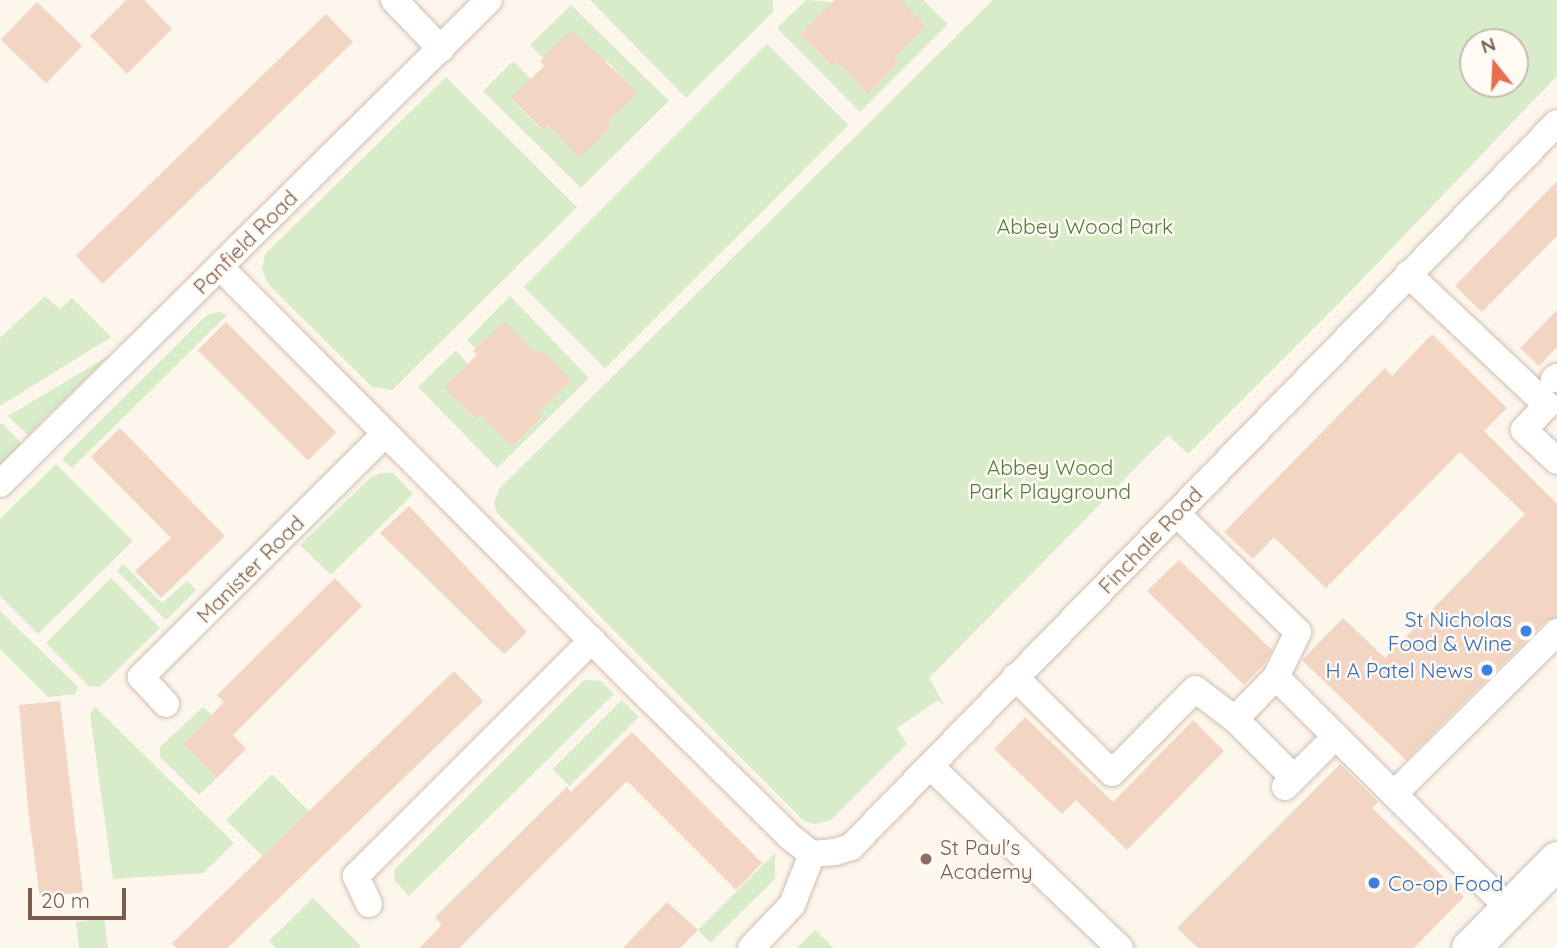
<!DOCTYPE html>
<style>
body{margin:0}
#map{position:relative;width:1557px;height:948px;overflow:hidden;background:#fdf6ec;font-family:Quicksand,sans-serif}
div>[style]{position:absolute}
.green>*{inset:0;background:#d8ecc9;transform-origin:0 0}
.building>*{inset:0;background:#f3d5c3;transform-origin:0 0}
.roads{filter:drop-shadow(0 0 2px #d1beb0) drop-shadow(0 0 2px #d1beb0)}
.street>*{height:26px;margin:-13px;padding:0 13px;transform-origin:13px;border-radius:13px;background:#fff}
.secondary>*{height:37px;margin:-18.5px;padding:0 18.5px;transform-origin:18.5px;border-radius:18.5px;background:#fff}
.dots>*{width:19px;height:19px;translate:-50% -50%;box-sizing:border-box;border:4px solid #fffaf3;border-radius:50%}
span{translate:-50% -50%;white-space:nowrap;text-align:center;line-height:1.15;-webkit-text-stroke:5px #fffaf3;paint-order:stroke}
.park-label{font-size:21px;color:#537a41}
.street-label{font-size:21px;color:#7a5c4d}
.shop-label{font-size:21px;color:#366cbe}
.right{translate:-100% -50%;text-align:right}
.left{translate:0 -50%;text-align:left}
.education-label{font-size:21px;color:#785e54}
.north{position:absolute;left:1459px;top:28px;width:70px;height:70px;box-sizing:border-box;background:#fffaf3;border:2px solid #cabbb1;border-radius:50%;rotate:342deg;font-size:19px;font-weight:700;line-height:28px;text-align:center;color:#7a5c4d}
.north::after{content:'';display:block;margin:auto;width:24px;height:32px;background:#e76f51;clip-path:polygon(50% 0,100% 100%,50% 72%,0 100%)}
.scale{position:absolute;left:28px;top:888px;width:98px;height:32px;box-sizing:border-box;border:4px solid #7a5c4d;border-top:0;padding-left:9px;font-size:21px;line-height:24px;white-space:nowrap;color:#7a5c4d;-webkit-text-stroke:5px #fffaf3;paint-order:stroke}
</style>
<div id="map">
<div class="green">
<i style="clip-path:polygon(590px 0,772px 0,774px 11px,686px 98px)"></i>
<i style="clip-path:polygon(806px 0,833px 2px,800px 34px,831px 66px,837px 62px,868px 94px,899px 63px,894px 58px,901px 0,923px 0,948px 24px,860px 112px,777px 28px)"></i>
<i style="clip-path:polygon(evenodd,993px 0,1557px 0,1557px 76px,1346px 296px,1188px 454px,1168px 435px,929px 678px,945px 706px,938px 700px,897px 728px,907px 744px,831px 820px,815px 824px,804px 821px,497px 513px,494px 503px,499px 489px,993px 0,1515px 42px,1515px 84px,1473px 84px,1473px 42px,1515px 42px)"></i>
<i style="clip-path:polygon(571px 5px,669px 101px,581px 188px,483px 91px,513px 61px,531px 79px,511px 99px,542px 130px,548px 125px,580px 157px,611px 127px,607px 123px,637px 92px,608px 62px,543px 58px,530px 45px)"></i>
<i style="left:767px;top:44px;width:115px;height:344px;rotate:45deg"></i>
<i style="clip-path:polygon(446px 77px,577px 207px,392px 390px,372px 387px,269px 285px,262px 270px,265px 254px)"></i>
<i style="clip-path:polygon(45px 296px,60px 309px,72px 298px,111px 337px,0 406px,0 338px)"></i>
<i style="clip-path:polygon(510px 296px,589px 378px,497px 468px,418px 387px,456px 350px,468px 364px,445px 387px,475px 419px,481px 415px,512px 447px,542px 418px,538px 413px,571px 380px,541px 350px,536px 354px,505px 321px,476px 349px,467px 340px)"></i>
<i style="clip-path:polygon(220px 312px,227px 315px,72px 468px,62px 459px,207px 315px)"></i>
<i style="clip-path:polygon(110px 355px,28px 435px,8px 416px)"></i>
<i style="clip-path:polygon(2px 423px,22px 444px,0 466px,0 425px)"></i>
<i style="clip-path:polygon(56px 464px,133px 541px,38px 634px,0 596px,0 519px)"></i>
<i style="clip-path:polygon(381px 473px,393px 473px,413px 494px,331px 575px,300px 545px,371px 477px)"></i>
<i style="clip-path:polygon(123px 564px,162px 603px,187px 581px,196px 590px,166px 620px,117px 571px)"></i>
<i style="clip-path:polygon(111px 578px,160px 628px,100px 687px,89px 686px,46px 643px)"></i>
<i style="clip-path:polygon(0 611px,78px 687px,75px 694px,48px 697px,0 649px)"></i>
<i style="clip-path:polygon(584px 680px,601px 681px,614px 694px,409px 896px,395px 881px,394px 870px)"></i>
<i style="left:622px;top:700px;width:24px;height:98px;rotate:45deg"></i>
<i style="clip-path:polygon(95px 707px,234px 843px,203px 873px,113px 879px,90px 714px)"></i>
<i style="clip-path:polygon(203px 707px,212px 715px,183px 744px,217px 778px,199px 795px,160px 757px,160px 747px)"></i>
<i style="left:272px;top:774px;width:55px;height:65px;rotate:45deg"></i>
<i style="clip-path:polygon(775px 853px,775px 879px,710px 943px,698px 930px)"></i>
<i style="clip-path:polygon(313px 898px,361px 946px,359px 948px,276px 948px,269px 941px)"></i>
<i style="clip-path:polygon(104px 918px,108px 948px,79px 948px,76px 922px)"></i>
<i style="clip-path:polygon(815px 930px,834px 948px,797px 948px)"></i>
</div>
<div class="building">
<i style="clip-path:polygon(126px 0,144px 0,172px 29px,127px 74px,90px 36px)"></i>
<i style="clip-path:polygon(835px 0,901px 0,926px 26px,894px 58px,899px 63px,868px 94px,837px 62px,832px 66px,800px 34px)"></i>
<i style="left:37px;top:2px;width:63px;height:52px;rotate:44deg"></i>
<i style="left:326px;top:14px;width:39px;height:348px;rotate:46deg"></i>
<i style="clip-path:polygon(571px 30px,638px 92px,607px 123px,611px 127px,580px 158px,548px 125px,543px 130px,511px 98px,544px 66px,540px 61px)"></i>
<i style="clip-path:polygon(1557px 181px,1557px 236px,1482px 312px,1455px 286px)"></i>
<i style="clip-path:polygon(1557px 310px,1557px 347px,1539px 366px,1520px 348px)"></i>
<i style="clip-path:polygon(505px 321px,536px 354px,541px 349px,571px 380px,538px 413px,542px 417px,512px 447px,481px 415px,476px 419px,444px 387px,477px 355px,473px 351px)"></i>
<i style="left:226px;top:322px;width:156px;height:40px;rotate:45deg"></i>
<i style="clip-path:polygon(1432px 334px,1507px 408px,1484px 431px,1557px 504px,1557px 617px,1546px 621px,1406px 760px,1302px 660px,1343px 618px,1385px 658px,1525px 514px,1460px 452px,1326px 588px,1274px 537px,1253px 559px,1224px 532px,1385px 368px,1392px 376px)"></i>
<i style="clip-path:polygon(120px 428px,225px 536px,161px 598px,135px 571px,171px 538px,91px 457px)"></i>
<i style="clip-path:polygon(409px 506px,527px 632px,504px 654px,380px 533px)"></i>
<i style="clip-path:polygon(1179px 560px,1272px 650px,1265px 663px,1244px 685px,1147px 591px)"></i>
<i style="clip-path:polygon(335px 578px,362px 606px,233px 735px,246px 749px,217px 778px,183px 744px,224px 702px,217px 695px)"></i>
<i style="left:454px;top:671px;width:42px;height:392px;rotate:46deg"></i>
<i style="clip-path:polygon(60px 701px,83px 892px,40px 898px,29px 818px,19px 705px)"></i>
<i style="clip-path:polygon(1025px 717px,1113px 802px,1193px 720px,1224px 751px,1127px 850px,1076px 800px,1062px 814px,994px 749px)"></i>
<i style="clip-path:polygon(632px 732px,762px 863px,736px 890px,627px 781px,459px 948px,419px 948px,442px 925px,435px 917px,567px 787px,571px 792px)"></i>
<i style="clip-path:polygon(1340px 764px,1378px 802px,1372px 808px,1464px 897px,1414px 948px,1198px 948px,1177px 928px)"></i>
<i style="clip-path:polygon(667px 902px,698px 930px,680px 948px,623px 948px)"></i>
</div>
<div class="roads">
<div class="street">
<i style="left:394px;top:0;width:68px;rotate:46.2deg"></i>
<i style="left:220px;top:267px;width:581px;rotate:45.14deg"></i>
<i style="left:630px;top:679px;width:225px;rotate:44.6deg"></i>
<i style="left:790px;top:837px;width:28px;rotate:38deg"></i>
<i style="left:1408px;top:274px;width:191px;rotate:43.3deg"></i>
<i style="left:1547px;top:405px;width:34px;rotate:133deg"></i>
<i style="left:1524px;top:430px;width:45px;rotate:43.2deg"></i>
<i style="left:1554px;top:379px;width:4px;rotate:-34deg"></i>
<i style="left:0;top:484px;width:688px;rotate:-44.71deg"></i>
<i style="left:1176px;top:513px;width:170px;rotate:44.3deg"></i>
<i style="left:1298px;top:632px;width:50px;rotate:116.1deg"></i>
<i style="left:1276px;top:677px;width:59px;rotate:134.3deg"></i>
<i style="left:1015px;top:677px;width:136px;rotate:44.7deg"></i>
<i style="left:1112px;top:773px;width:118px;rotate:-45.3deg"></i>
<i style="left:1195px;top:689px;width:50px;rotate:36.9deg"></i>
<i style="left:1235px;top:719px;width:83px;rotate:45deg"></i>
<i style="left:1276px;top:677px;width:328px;rotate:44.8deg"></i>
<i style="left:166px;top:704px;width:37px;rotate:-133deg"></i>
<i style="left:141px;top:677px;width:344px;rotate:-44.9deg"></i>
<i style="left:930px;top:766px;width:263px;rotate:43.8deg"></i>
<i style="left:1285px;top:787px;width:72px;rotate:-45deg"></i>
<i style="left:1394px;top:794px;width:230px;rotate:-44.8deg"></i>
<i style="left:812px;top:854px;width:23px;rotate:-5deg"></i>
<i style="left:835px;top:852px;width:17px;rotate:-17deg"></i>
<i style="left:851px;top:847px;width:1011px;rotate:-45.72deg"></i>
<i style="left:369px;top:904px;width:31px;rotate:-115deg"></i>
<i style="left:356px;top:876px;width:334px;rotate:-45deg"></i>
<i style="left:751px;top:948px;width:59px;rotate:-46.4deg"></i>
<i style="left:792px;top:905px;width:55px;rotate:-68.6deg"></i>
</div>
<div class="secondary">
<i style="left:1470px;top:948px;width:124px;rotate:-45.3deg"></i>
</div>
</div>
<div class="dots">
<i style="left:1526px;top:631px;background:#3f7fe0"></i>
<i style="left:1487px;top:670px;background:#3f7fe0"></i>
<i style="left:926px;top:859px;background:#8d6e63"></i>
<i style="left:1374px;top:883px;background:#3f7fe0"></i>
</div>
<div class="park-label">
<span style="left:1085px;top:226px">Abbey Wood Park</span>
<span style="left:1050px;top:479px">Abbey Wood<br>Park Playground</span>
</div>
<div class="street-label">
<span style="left:245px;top:242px;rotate:-45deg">Panfield Road</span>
<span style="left:1150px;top:540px;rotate:-46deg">Finchale Road</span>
<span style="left:250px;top:569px;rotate:-45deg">Manister Road</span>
</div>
<div class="shop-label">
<span class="right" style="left:1512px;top:631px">St Nicholas<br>Food &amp; Wine</span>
<span class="right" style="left:1473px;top:670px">H A Patel News</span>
<span class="left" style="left:1388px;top:883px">Co-op Food</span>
</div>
<div class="education-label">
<span class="left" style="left:940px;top:859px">St Paul's<br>Academy</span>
</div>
<div class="north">N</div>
<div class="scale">20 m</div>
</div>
